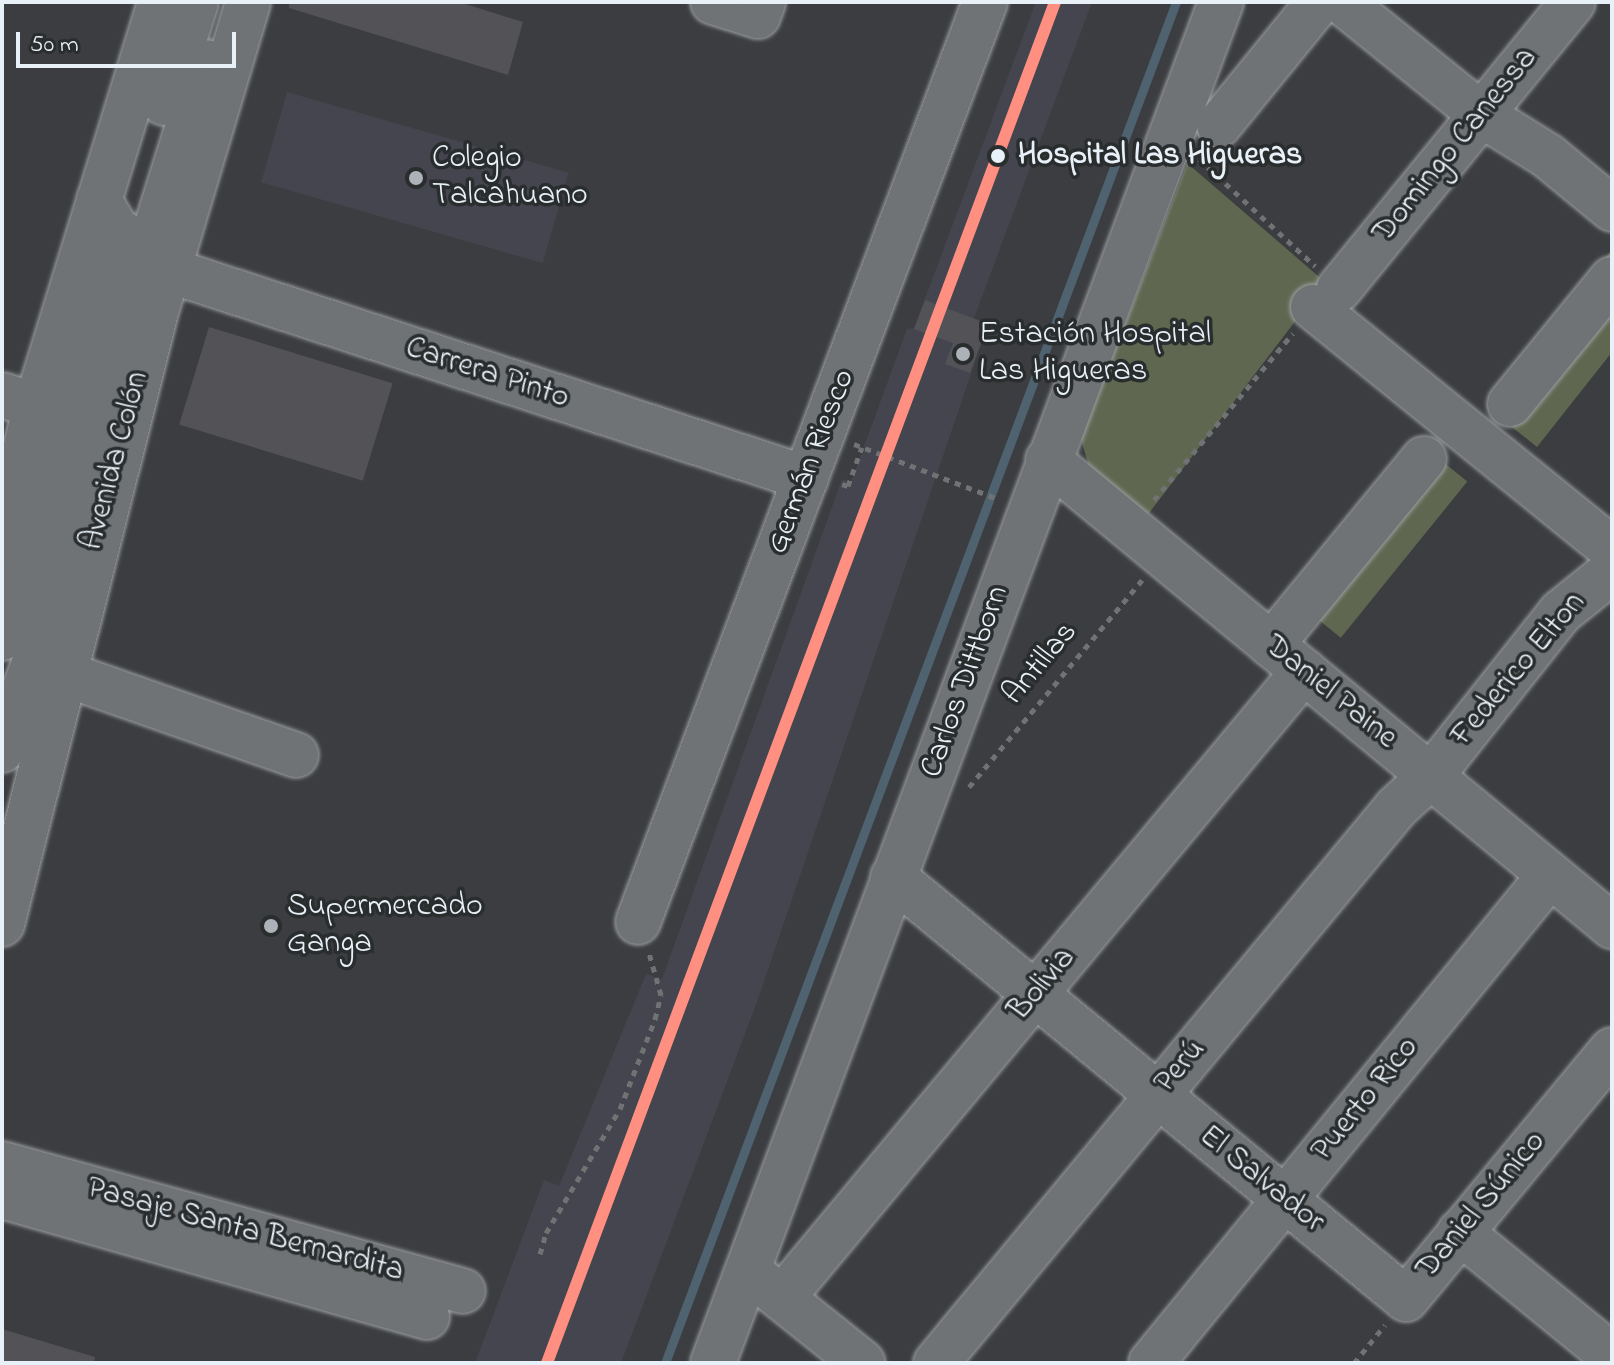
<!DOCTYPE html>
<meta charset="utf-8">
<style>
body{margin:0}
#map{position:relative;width:1614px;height:1365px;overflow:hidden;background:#3c3d40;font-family:"Indie Flower",sans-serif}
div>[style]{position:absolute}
.built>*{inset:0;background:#44454e;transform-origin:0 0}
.green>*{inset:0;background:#606750;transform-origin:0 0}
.stream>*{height:9px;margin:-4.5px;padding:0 4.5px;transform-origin:4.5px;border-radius:4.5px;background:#4e626f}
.building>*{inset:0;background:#525257;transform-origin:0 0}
.path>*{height:5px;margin-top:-2.5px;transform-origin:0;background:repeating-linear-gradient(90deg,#707273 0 6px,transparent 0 12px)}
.roads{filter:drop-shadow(0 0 2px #9d9fa2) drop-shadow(0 0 2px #9d9fa2)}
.minor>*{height:44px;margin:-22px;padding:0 22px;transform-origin:22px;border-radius:22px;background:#6f7376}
.major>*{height:44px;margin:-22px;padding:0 22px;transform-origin:22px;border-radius:22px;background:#6f7376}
.rail-1>*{height:12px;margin:-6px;padding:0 6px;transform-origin:6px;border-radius:6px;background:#ff8f80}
.dots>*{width:22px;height:22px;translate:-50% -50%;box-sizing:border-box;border:4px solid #2a2d2e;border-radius:50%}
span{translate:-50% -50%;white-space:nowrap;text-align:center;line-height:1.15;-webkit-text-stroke:7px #2a2d2e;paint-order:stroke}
.street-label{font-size:32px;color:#e8f1f8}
.stop-label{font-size:32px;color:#e8f1f8;font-weight:700}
.left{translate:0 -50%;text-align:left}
.poi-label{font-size:32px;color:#e8f1f8}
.frame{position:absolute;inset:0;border:4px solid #e8f1f8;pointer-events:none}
.scale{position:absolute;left:16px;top:32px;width:220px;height:36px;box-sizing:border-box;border:4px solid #e8f1f8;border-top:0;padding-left:10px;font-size:24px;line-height:28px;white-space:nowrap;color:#e8f1f8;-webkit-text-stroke:6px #2a2d2e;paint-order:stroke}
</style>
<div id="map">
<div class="built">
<i style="clip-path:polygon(1036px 2px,1092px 2px,974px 318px,988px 324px,757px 1002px,621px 1363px,475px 1363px,544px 1180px,559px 1186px,646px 974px,662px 979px,842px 479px,851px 482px,907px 329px,914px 328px)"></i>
<i style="left:287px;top:92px;width:293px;height:94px;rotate:16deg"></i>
</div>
<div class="green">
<i style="clip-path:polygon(1187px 163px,1325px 282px,1146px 517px,1089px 467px,1081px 439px)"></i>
<i style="clip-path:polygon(1610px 252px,1612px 352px,1537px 447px,1487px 407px)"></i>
<i style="left:1416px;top:440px;width:66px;height:201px;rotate:39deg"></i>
</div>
<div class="stream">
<i style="left:665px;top:1363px;width:1454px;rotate:-69.42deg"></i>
</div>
<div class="building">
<i style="clip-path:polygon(289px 2px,459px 2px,523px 22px,508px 75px,289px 8px)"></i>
<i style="clip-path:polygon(925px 300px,988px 324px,970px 373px,945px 364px,953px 343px,914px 329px)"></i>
<i style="left:209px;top:327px;width:192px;height:102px;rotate:17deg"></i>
<i style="clip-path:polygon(2px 1329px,95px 1357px,94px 1363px,2px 1363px)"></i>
</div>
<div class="path">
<i style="left:1199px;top:159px;width:158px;rotate:42.7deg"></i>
<i style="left:854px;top:444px;width:154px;rotate:20.9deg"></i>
<i style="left:842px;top:484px;width:6px;rotate:18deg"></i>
<i style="left:848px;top:486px;width:41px;rotate:-70.3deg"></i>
<i style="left:1154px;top:500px;width:217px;rotate:-50.2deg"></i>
<i style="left:969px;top:787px;width:270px;rotate:-50.1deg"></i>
<i style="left:540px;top:1254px;width:22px;rotate:-74deg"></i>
<i style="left:546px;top:1233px;width:144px;rotate:-59.2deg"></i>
<i style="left:620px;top:1109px;width:97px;rotate:-68.7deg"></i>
<i style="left:655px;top:1019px;width:25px;rotate:-76deg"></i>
<i style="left:661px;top:995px;width:44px;rotate:-105.9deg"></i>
<i style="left:1354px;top:1363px;width:49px;rotate:-50.8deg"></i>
</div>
<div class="roads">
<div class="minor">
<i style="left:713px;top:2px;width:47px;rotate:17.3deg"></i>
<i style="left:758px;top:16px;width:15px;rotate:-70deg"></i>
<i style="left:1342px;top:2px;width:180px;rotate:38.9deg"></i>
<i style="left:1482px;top:115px;width:78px;rotate:31.8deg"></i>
<i style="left:1548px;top:156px;width:83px;rotate:39.6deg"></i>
<i style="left:164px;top:103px;width:106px;rotate:-72.4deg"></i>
<i style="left:1219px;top:125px;width:159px;rotate:-50.9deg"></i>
<i style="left:168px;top:270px;width:671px;rotate:18.06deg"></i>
<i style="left:1339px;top:289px;width:370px;rotate:-50.8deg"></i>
<i style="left:1313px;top:307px;width:385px;rotate:39deg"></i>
<i style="left:2px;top:395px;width:36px;rotate:18deg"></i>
<i style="left:1510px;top:404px;width:161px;rotate:-50.8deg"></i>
<i style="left:1048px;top:460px;width:732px;rotate:39.56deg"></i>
<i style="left:2px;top:638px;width:194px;rotate:-75.4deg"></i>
<i style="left:51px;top:450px;width:228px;rotate:-71.3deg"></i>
<i style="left:1271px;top:645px;width:241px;rotate:-50.6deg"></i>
<i style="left:62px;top:673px;width:248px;rotate:19.3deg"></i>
<i style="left:2px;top:750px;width:139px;rotate:-69.7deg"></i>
<i style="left:50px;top:620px;width:373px;rotate:-75.1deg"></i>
<i style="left:146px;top:260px;width:207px;rotate:-72.6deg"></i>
<i style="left:893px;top:877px;width:664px;rotate:39.44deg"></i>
<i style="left:1406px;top:1299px;width:323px;rotate:-50.4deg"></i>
<i style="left:638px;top:922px;width:983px;rotate:-69.33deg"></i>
<i style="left:2px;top:1164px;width:478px;rotate:15.4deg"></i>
<i style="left:2px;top:1196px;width:442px;rotate:15.9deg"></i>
<i style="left:1460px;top:1232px;width:196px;rotate:39.2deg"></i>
<i style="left:758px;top:1279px;width:134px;rotate:38.7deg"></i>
<i style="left:782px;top:1298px;width:816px;rotate:-50.22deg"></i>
<i style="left:713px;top:1363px;width:1453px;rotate:-69.53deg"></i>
<i style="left:936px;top:1363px;width:722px;rotate:-50.34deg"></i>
<i style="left:1397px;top:807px;width:46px;rotate:-42.4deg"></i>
<i style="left:1431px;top:776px;width:209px;rotate:-51.6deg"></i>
<i style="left:1561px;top:612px;width:65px;rotate:-38.8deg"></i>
<i style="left:1151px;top:1363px;width:630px;rotate:-50.73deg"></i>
</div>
<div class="major">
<i style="left:99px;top:200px;width:45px;rotate:59.5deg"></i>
<i style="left:122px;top:239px;width:55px;rotate:34deg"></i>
<i style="left:2px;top:544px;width:142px;rotate:-76.2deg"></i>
<i style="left:36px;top:406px;width:423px;rotate:-72.9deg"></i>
<i style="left:2px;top:924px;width:635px;rotate:-75.88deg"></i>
<i style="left:157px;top:308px;width:319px;rotate:-73.4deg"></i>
</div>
</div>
<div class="rail-1">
<i style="left:547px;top:1363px;width:1453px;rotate:-69.53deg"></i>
</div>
<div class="dots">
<i style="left:998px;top:156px;background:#e8f1f8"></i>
<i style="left:416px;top:178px;background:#acb2b8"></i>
<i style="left:963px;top:354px;background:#acb2b8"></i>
<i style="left:271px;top:926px;background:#acb2b8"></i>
</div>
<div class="street-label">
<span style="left:1456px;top:146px;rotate:-51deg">Domingo Canessa</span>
<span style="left:487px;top:374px;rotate:18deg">Carrera Pinto</span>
<span style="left:116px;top:461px;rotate:-75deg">Avenida Colón</span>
<span style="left:812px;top:462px;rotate:-69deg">Germán Riesco</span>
<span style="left:1041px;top:664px;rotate:-50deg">Antillas</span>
<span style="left:1519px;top:670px;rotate:-50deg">Federico Elton</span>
<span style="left:966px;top:682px;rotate:-70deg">Carlos Dittborn</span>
<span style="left:1330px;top:693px;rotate:39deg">Daniel Paine</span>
<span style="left:1043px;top:985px;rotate:-50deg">Bolivia</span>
<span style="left:1181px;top:1067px;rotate:-50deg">Perú</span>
<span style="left:1366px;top:1100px;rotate:-51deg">Puerto Rico</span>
<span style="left:1261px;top:1180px;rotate:39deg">El Salvador</span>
<span style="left:1482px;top:1206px;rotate:-50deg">Daniel Súnico</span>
<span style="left:245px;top:1231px;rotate:15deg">Pasaje Santa Bernardita</span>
</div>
<div class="stop-label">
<span class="left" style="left:1018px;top:156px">Hospital Las Higueras</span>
</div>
<div class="poi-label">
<span class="left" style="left:432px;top:178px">Colegio<br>Talcahuano</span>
<span class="left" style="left:979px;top:354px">Estación Hospital<br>Las Higueras</span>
<span class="left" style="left:287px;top:926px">Supermercado<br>Ganga</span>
</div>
<div class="frame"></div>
<div class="scale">50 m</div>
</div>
